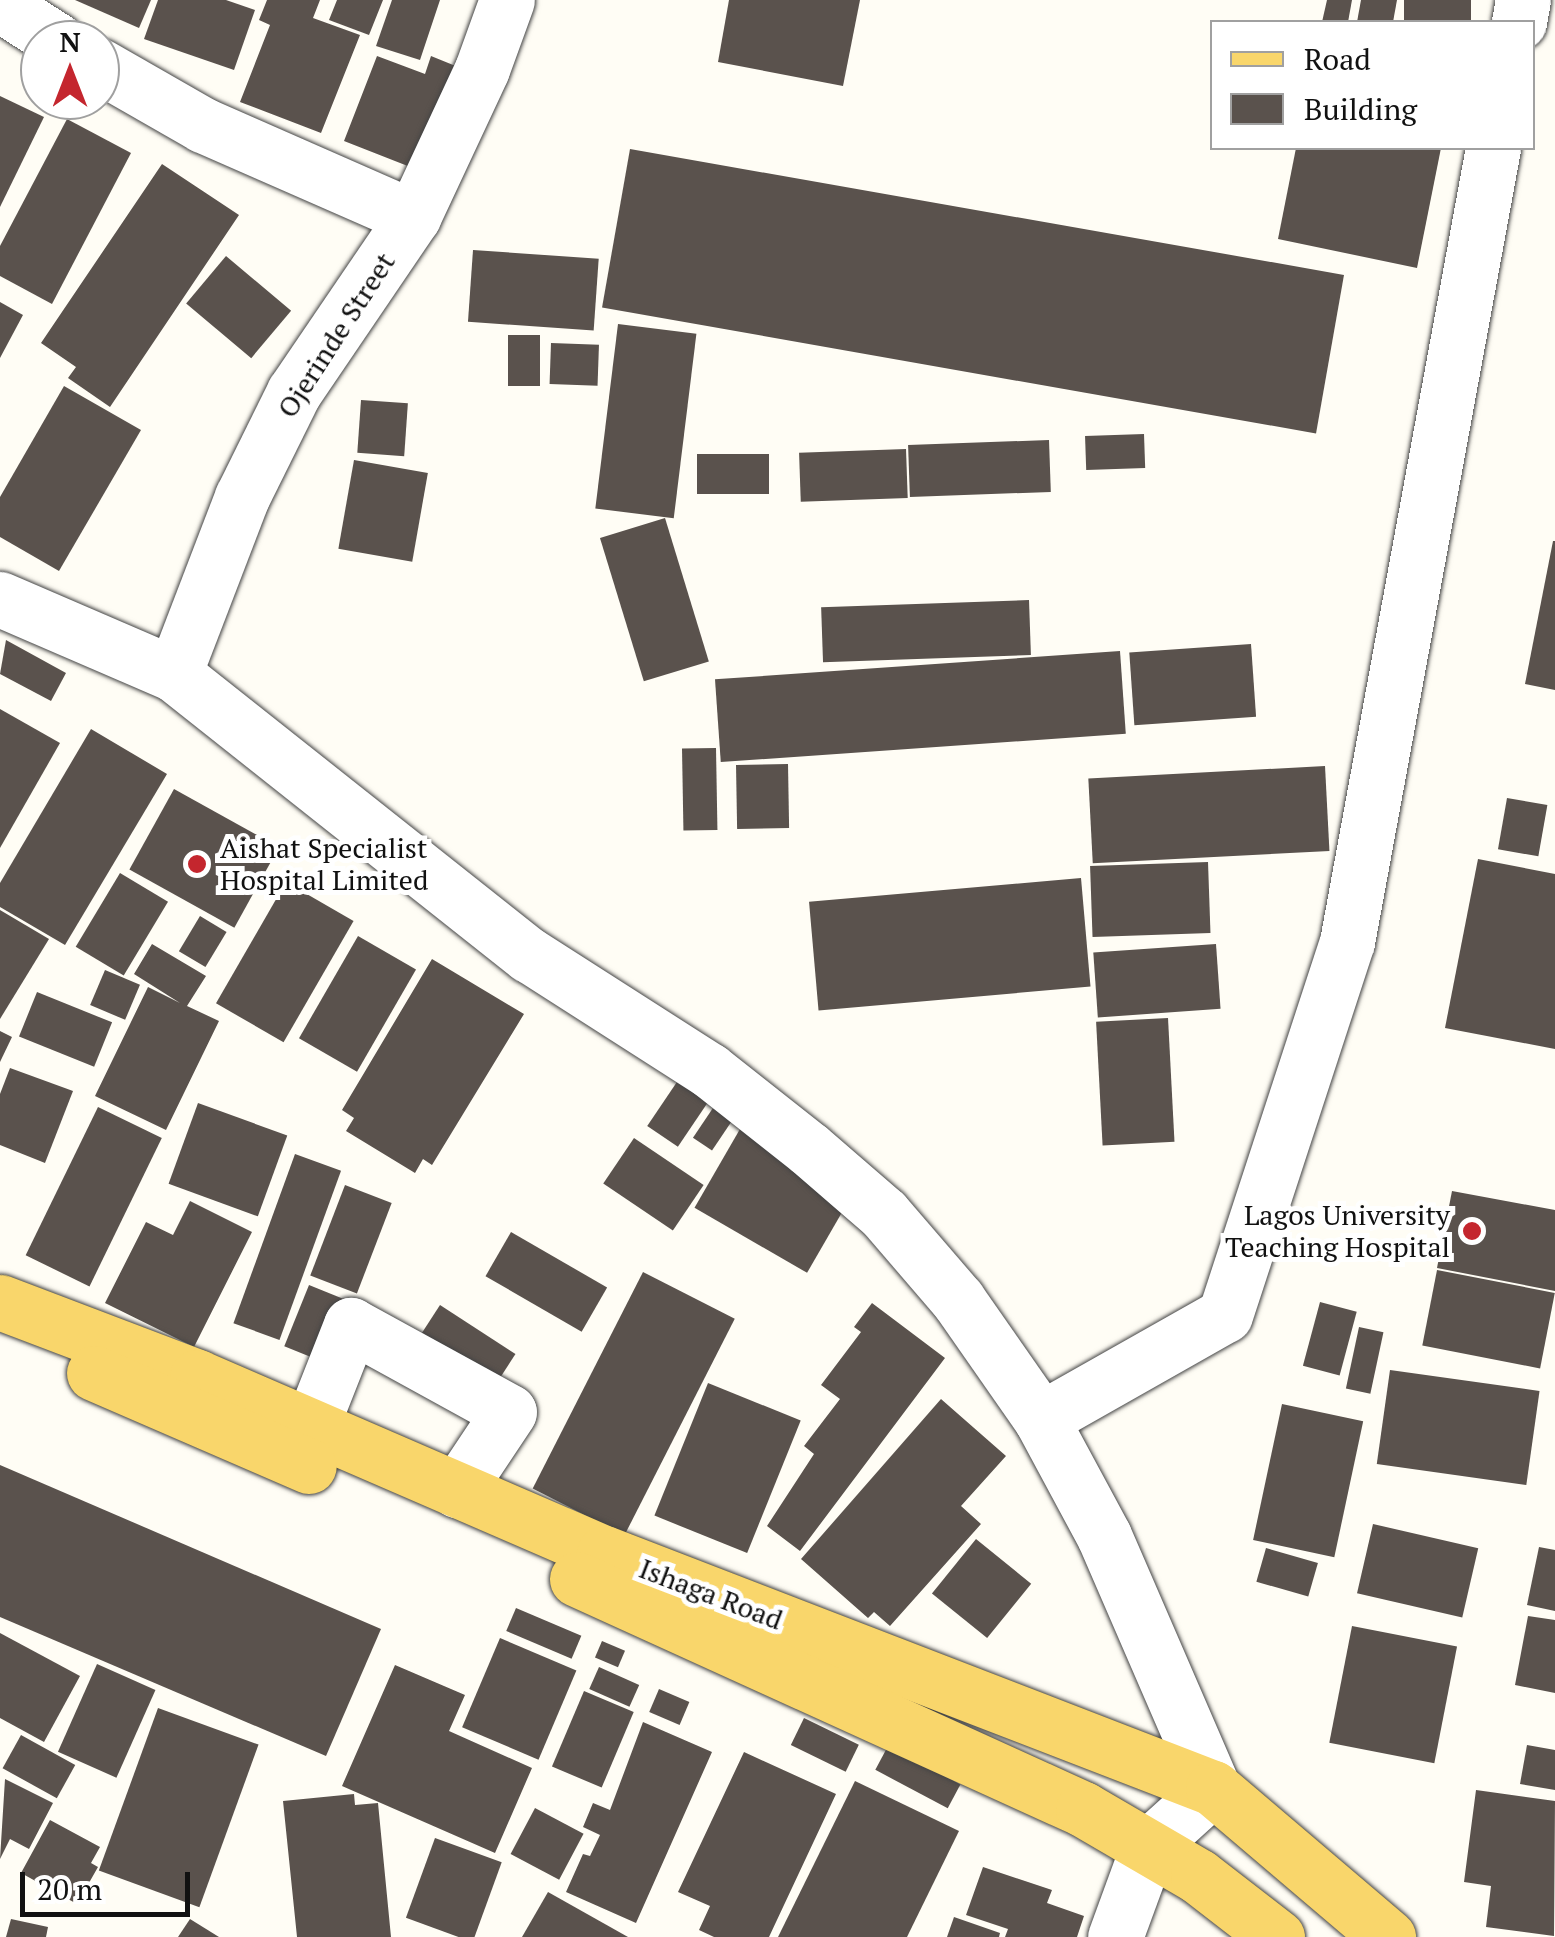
<!DOCTYPE html>
<style>
body{margin:0}
#map{position:relative;width:1555px;height:1937px;overflow:hidden;background:#fffdf5;font-family:"PT Serif",serif}
div>[style]{position:absolute}
.building>*{inset:0;background:#5a524d;transform-origin:0 0}
.roads{filter:drop-shadow(0 0 2px #444) drop-shadow(0 0 2px #444)}
.minor>*{height:55px;margin:-27.5px;padding:0 27.5px;transform-origin:27.5px;border-radius:27.5px;background:#fff}
.major>*{height:55px;margin:-27.5px;padding:0 27.5px;transform-origin:27.5px;border-radius:27.5px;background:#f9d66b}
.dots>*{width:28px;height:28px;translate:-50% -50%;box-sizing:border-box;border:5px solid #fff;border-radius:50%}
span{translate:-50% -50%;white-space:nowrap;text-align:center;line-height:1.15;-webkit-text-stroke:10px #fff;paint-order:stroke}
.street-label{font-size:28px;color:#111}
.poi-label{font-size:28px;color:#111}
.left{translate:0 -50%;text-align:left}
.right{translate:-100% -50%;text-align:right}
.legend{position:absolute;left:1210px;top:20px;width:325px;height:130px;box-sizing:border-box;background:#fff;border:2px solid #a0a0a0;margin:0;padding:12px 18px;list-style:none;font-size:30px;color:#111}
.legend li{display:flex;align-items:center;gap:20px;height:50px}
.legend b{width:50px;border:2px solid #a0a0a0}
.north{position:absolute;left:20px;top:20px;width:100px;height:100px;box-sizing:border-box;background:#fff;border:2px solid #a0a0a0;border-radius:50%;rotate:0deg;font-size:28px;font-weight:700;line-height:40px;text-align:center;color:#111}
.north::after{content:'';display:block;margin:auto;width:35px;height:45px;background:#c4262e;clip-path:polygon(50% 0,100% 100%,50% 72%,0 100%)}
.scale{position:absolute;left:20px;top:1872px;width:170px;height:45px;box-sizing:border-box;border:5px solid #111;border-top:0;padding-left:12px;font-size:30px;line-height:35px;white-space:nowrap;color:#111;-webkit-text-stroke:8px #fff;paint-order:stroke}
</style>
<div id="map">
<div class="building">
<i style="clip-path:polygon(75px 0,151px 0,139px 28px)"></i>
<i style="clip-path:polygon(158px 0,226px 0,255px 10px,234px 70px,144px 39px)"></i>
<i style="clip-path:polygon(267px 0,320px 0,313px 18px,360px 35px,321px 133px,240px 102px,270px 25px,259px 20px)"></i>
<i style="clip-path:polygon(337px 0,383px 0,369px 35px,329px 20px)"></i>
<i style="clip-path:polygon(392px 0,440px 0,420px 60px,376px 46px)"></i>
<i style="clip-path:polygon(729px 0,860px 0,843px 86px,718px 62px)"></i>
<i style="clip-path:polygon(1327px 0,1352px 0,1348px 22px,1322px 22px)"></i>
<i style="clip-path:polygon(1361px 0,1397px 0,1393px 22px,1357px 22px)"></i>
<i style="left:1404px;top:0;width:67px;height:22px"></i>
<i style="clip-path:polygon(377px 56px,425px 74px,431px 56px,463px 69px,423px 172px,344px 141px)"></i>
<i style="clip-path:polygon(0 96px,44px 117px,0 207px)"></i>
<i style="clip-path:polygon(67px 119px,131px 153px,52px 304px,0 276px,0 246px)"></i>
<i style="clip-path:polygon(1296px 148px,1441px 148px,1417px 268px,1278px 239px)"></i>
<i style="left:630px;top:149px;width:725px;height:161px;rotate:10deg"></i>
<i style="clip-path:polygon(162px 164px,239px 215px,110px 407px,68px 378px,76px 367px,41px 343px)"></i>
<i style="left:473px;top:250px;width:126px;height:72px;rotate:4deg"></i>
<i style="left:226px;top:256px;width:85px;height:62px;rotate:40deg"></i>
<i style="clip-path:polygon(0 302px,23px 315px,0 358px)"></i>
<i style="left:618px;top:324px;width:79px;height:186px;rotate:7deg"></i>
<i style="left:508px;top:335px;width:32px;height:51px"></i>
<i style="left:551px;top:343px;width:48px;height:41px;rotate:2deg"></i>
<i style="clip-path:polygon(64px 386px,141px 430px,59px 571px,0 537px,0 497px)"></i>
<i style="left:361px;top:400px;width:47px;height:53px;rotate:4deg"></i>
<i style="left:1144px;top:434px;width:34px;height:59px;rotate:88deg"></i>
<i style="left:1049px;top:440px;width:52px;height:141px;rotate:88deg"></i>
<i style="left:906px;top:449px;width:49px;height:107px;rotate:88deg"></i>
<i style="left:697px;top:454px;width:72px;height:40px"></i>
<i style="left:354px;top:460px;width:75px;height:90px;rotate:10deg"></i>
<i style="left:665px;top:518px;width:150px;height:68px;rotate:73deg"></i>
<i style="clip-path:polygon(1553px 541px,1555px 541px,1555px 690px,1525px 684px)"></i>
<i style="left:1029px;top:600px;width:55px;height:208px;rotate:88deg"></i>
<i style="clip-path:polygon(6px 640px,66px 673px,51px 701px,0 674px)"></i>
<i style="left:1251px;top:644px;width:73px;height:122px;rotate:86deg"></i>
<i style="left:1120px;top:651px;width:83px;height:406px;rotate:86deg"></i>
<i style="clip-path:polygon(0 709px,60px 743px,0 848px)"></i>
<i style="clip-path:polygon(91px 729px,167px 774px,65px 945px,0 907px,0 883px)"></i>
<i style="left:716px;top:748px;width:82px;height:34px;rotate:89deg"></i>
<i style="left:788px;top:764px;width:64px;height:52px;rotate:89deg"></i>
<i style="left:1325px;top:766px;width:85px;height:237px;rotate:87deg"></i>
<i style="left:174px;top:789px;width:120px;height:92px;rotate:29deg"></i>
<i style="left:1507px;top:798px;width:41px;height:52px;rotate:10deg"></i>
<i style="clip-path:polygon(1478px 859px,1555px 874px,1555px 1049px,1445px 1028px)"></i>
<i style="left:1208px;top:862px;width:71px;height:118px;rotate:88deg"></i>
<i style="left:120px;top:873px;width:56px;height:86px;rotate:31deg"></i>
<i style="left:1081px;top:878px;width:109px;height:273px;rotate:85deg"></i>
<i style="left:286px;top:882px;width:78px;height:140px;rotate:30deg"></i>
<i style="clip-path:polygon(0 910px,49px 939px,0 1019px)"></i>
<i style="left:200px;top:916px;width:31px;height:41px;rotate:31deg"></i>
<i style="left:358px;top:936px;width:67px;height:118px;rotate:30deg"></i>
<i style="clip-path:polygon(152px 944px,206px 976px,187px 1006px,219px 1021px,166px 1130px,95px 1096px,148px 987px,180px 1003px,134px 974px)"></i>
<i style="left:1216px;top:944px;width:65px;height:123px;rotate:86deg"></i>
<i style="clip-path:polygon(432px 959px,524px 1014px,432px 1165px,423px 1159px,415px 1173px,346px 1131px,354px 1118px,342px 1110px)"></i>
<i style="left:105px;top:970px;width:38px;height:38px;rotate:23deg"></i>
<i style="left:37px;top:992px;width:81px;height:48px;rotate:22deg"></i>
<i style="left:1168px;top:1018px;width:124px;height:72px;rotate:87deg"></i>
<i style="clip-path:polygon(0 1031px,12px 1037px,0 1062px)"></i>
<i style="clip-path:polygon(10px 1068px,73px 1091px,45px 1163px,0 1145px,0 1094px)"></i>
<i style="left:683px;top:1073px;width:37px;height:64px;rotate:34deg"></i>
<i style="left:717px;top:1102px;width:23px;height:43px;rotate:34deg"></i>
<i style="left:198px;top:1103px;width:95px;height:86px;rotate:20deg"></i>
<i style="left:98px;top:1107px;width:71px;height:165px;rotate:26deg"></i>
<i style="left:740px;top:1129px;width:130px;height:91px;rotate:30deg"></i>
<i style="left:634px;top:1138px;width:84px;height:55px;rotate:34deg"></i>
<i style="left:295px;top:1154px;width:49px;height:180px;rotate:20deg"></i>
<i style="left:345px;top:1185px;width:50px;height:97px;rotate:21deg"></i>
<i style="clip-path:polygon(1452px 1191px,1555px 1210px,1555px 1291px,1437px 1268px)"></i>
<i style="clip-path:polygon(190px 1201px,252px 1232px,194px 1347px,105px 1303px,146px 1222px,173px 1235px)"></i>
<i style="left:511px;top:1232px;width:111px;height:51px;rotate:30deg"></i>
<i style="left:1437px;top:1270px;width:120px;height:77px;rotate:11deg"></i>
<i style="left:643px;top:1272px;width:103px;height:243px;rotate:27deg"></i>
<i style="left:309px;top:1285px;width:42px;height:66px;rotate:22deg"></i>
<i style="left:1320px;top:1302px;width:38px;height:66px;rotate:15deg"></i>
<i style="clip-path:polygon(872px 1303px,945px 1358px,800px 1551px,767px 1526px,814px 1454px,804px 1446px,840px 1399px,821px 1385px,861px 1332px,854px 1327px)"></i>
<i style="left:440px;top:1305px;width:90px;height:47px;rotate:33deg"></i>
<i style="left:1359px;top:1327px;width:25px;height:63px;rotate:12deg"></i>
<i style="left:1390px;top:1370px;width:151px;height:95px;rotate:8deg"></i>
<i style="left:708px;top:1383px;width:100px;height:143px;rotate:22deg"></i>
<i style="clip-path:polygon(941px 1399px,1006px 1456px,961px 1506px,981px 1524px,890px 1626px,874px 1612px,868px 1618px,801px 1559px)"></i>
<i style="left:1282px;top:1404px;width:83px;height:139px;rotate:12deg"></i>
<i style="clip-path:polygon(0 1465px,381px 1629px,326px 1756px,0 1617px)"></i>
<i style="left:1373px;top:1524px;width:108px;height:71px;rotate:13deg"></i>
<i style="left:976px;top:1539px;width:71px;height:70px;rotate:39deg"></i>
<i style="clip-path:polygon(1539px 1547px,1555px 1550px,1555px 1611px,1527px 1605px)"></i>
<i style="left:1266px;top:1548px;width:54px;height:35px;rotate:16deg"></i>
<i style="left:516px;top:1608px;width:71px;height:25px;rotate:23deg"></i>
<i style="clip-path:polygon(1528px 1616px,1555px 1620px,1555px 1693px,1515px 1685px)"></i>
<i style="left:1352px;top:1626px;width:107px;height:119px;rotate:11deg"></i>
<i style="clip-path:polygon(0 1633px,80px 1676px,44px 1742px,0 1718px)"></i>
<i style="left:500px;top:1638px;width:83px;height:97px;rotate:23deg"></i>
<i style="left:602px;top:1641px;width:25px;height:18px;rotate:23deg"></i>
<i style="left:97px;top:1664px;width:64px;height:96px;rotate:24deg"></i>
<i style="clip-path:polygon(395px 1665px,465px 1695px,449px 1731px,532px 1768px,495px 1853px,342px 1786px)"></i>
<i style="left:599px;top:1667px;width:44px;height:24px;rotate:24deg"></i>
<i style="left:659px;top:1689px;width:33px;height:25px;rotate:23deg"></i>
<i style="left:584px;top:1691px;width:54px;height:82px;rotate:23deg"></i>
<i style="left:158px;top:1708px;width:107px;height:173px;rotate:20deg"></i>
<i style="left:804px;top:1718px;width:61px;height:30px;rotate:26deg"></i>
<i style="clip-path:polygon(643px 1722px,712px 1752px,636px 1923px,566px 1892px,583px 1854px,590px 1856px,600px 1835px,583px 1827px,593px 1803px,610px 1810px)"></i>
<i style="left:21px;top:1735px;width:62px;height:38px;rotate:29deg"></i>
<i style="clip-path:polygon(1527px 1745px,1555px 1750px,1555px 1790px,1520px 1784px)"></i>
<i style="left:888px;top:1746px;width:82px;height:27px;rotate:28deg"></i>
<i style="clip-path:polygon(744px 1752px,836px 1794px,769px 1937px,714px 1937px,699px 1930px,710px 1906px,678px 1892px)"></i>
<i style="clip-path:polygon(5px 1779px,53px 1803px,29px 1849px,10px 1839px,0 1859px)"></i>
<i style="clip-path:polygon(855px 1781px,959px 1831px,907px 1937px,778px 1937px)"></i>
<i style="clip-path:polygon(1476px 1790px,1555px 1801px,1554px 1936px,1486px 1927px,1491px 1886px,1464px 1882px)"></i>
<i style="clip-path:polygon(354px 1794px,355px 1805px,378px 1803px,391px 1937px,297px 1937px,283px 1801px)"></i>
<i style="left:535px;top:1808px;width:55px;height:52px;rotate:28deg"></i>
<i style="clip-path:polygon(50px 1820px,100px 1847px,91px 1863px,98px 1867px,77px 1904px,21px 1873px)"></i>
<i style="left:435px;top:1838px;width:71px;height:85px;rotate:20deg"></i>
<i style="clip-path:polygon(983px 1867px,1052px 1890px,1047px 1903px,1084px 1916px,1077px 1937px,1005px 1937px,1008px 1929px,966px 1915px)"></i>
<i style="clip-path:polygon(548px 1892px,628px 1937px,522px 1937px)"></i>
<i style="clip-path:polygon(954px 1917px,1000px 1933px,999px 1937px,947px 1937px)"></i>
<i style="clip-path:polygon(11px 1919px,48px 1927px,46px 1937px,6px 1937px)"></i>
<i style="clip-path:polygon(190px 1919px,219px 1937px,178px 1937px)"></i>
</div>
<div class="roads">
<div class="minor">
<i style="left:0;top:4px;width:67px;rotate:32.7deg"></i>
<i style="left:1519px;top:22px;width:22px;rotate:-80deg"></i>
<i style="left:100px;top:66px;width:119px;rotate:29.8deg"></i>
<i style="left:203px;top:125px;width:229px;rotate:23.7deg"></i>
<i style="left:0;top:599px;width:189px;rotate:23.3deg"></i>
<i style="left:174px;top:674px;width:453px;rotate:38.4deg"></i>
<i style="left:529px;top:955px;width:214px;rotate:32.6deg"></i>
<i style="left:709px;top:1070px;width:127px;rotate:38.3deg"></i>
<i style="left:809px;top:1149px;width:99px;rotate:40.9deg"></i>
<i style="left:884px;top:1214px;width:113px;rotate:49.3deg"></i>
<i style="left:958px;top:1300px;width:145px;rotate:55.1deg"></i>
<i style="left:1041px;top:1419px;width:133px;rotate:61.7deg"></i>
<i style="left:1104px;top:1536px;width:275px;rotate:66.6deg"></i>
<i style="left:1213px;top:1788px;width:88px;rotate:137.8deg"></i>
<i style="left:1148px;top:1847px;width:96px;rotate:110.1deg"></i>
<i style="left:174px;top:674px;width:190px;rotate:-69deg"></i>
<i style="left:242px;top:497px;width:117px;rotate:-63.7deg"></i>
<i style="left:294px;top:392px;width:212px;rotate:-55.8deg"></i>
<i style="left:413px;top:217px;width:163px;rotate:-65deg"></i>
<i style="left:482px;top:69px;width:73px;rotate:-70.1deg"></i>
<i style="left:1041px;top:1419px;width:211px;rotate:-29.5deg"></i>
<i style="left:1225px;top:1315px;width:392px;rotate:-71.9deg"></i>
<i style="left:1347px;top:942px;width:807px;rotate:-79.58deg"></i>
<i style="left:310px;top:1429px;width:112px;rotate:-68.5deg"></i>
<i style="left:351px;top:1325px;width:180px;rotate:28.8deg"></i>
<i style="left:509px;top:1412px;width:94px;rotate:123.7deg"></i>
</div>
<div class="major">
<i style="left:0;top:1302px;width:211px;rotate:20.8deg"></i>
<i style="left:197px;top:1377px;width:443px;rotate:23.4deg"></i>
<i style="left:604px;top:1553px;width:653px;rotate:21.1deg"></i>
<i style="left:1213px;top:1788px;width:230px;rotate:40.4deg"></i>
<i style="left:94px;top:1373px;width:234px;rotate:23.4deg"></i>
<i style="left:577px;top:1579px;width:556px;rotate:24.44deg"></i>
<i style="left:1083px;top:1809px;width:133px;rotate:30.2deg"></i>
<i style="left:1198px;top:1876px;width:100px;rotate:37.7deg"></i>
</div>
</div>
<div class="dots">
<i style="left:197px;top:864px;background:#c4262e"></i>
<i style="left:1472px;top:1231px;background:#c4262e"></i>
</div>
<div class="street-label">
<span style="left:336px;top:335px;rotate:-57deg">Ojerinde Street</span>
<span style="left:711px;top:1594px;rotate:21deg">Ishaga Road</span>
</div>
<div class="poi-label">
<span class="left" style="left:220px;top:864px">Aishat Specialist<br>Hospital Limited</span>
<span class="right" style="left:1450px;top:1231px">Lagos University<br>Teaching Hospital</span>
</div>
<ul class="legend">
<li><b style="height:12px;background:#f9d66b"></b>Road</li>
<li><b style="height:28px;background:#5a524d"></b>Building</li>
</ul>
<div class="north">N</div>
<div class="scale">20 m</div>
</div>
